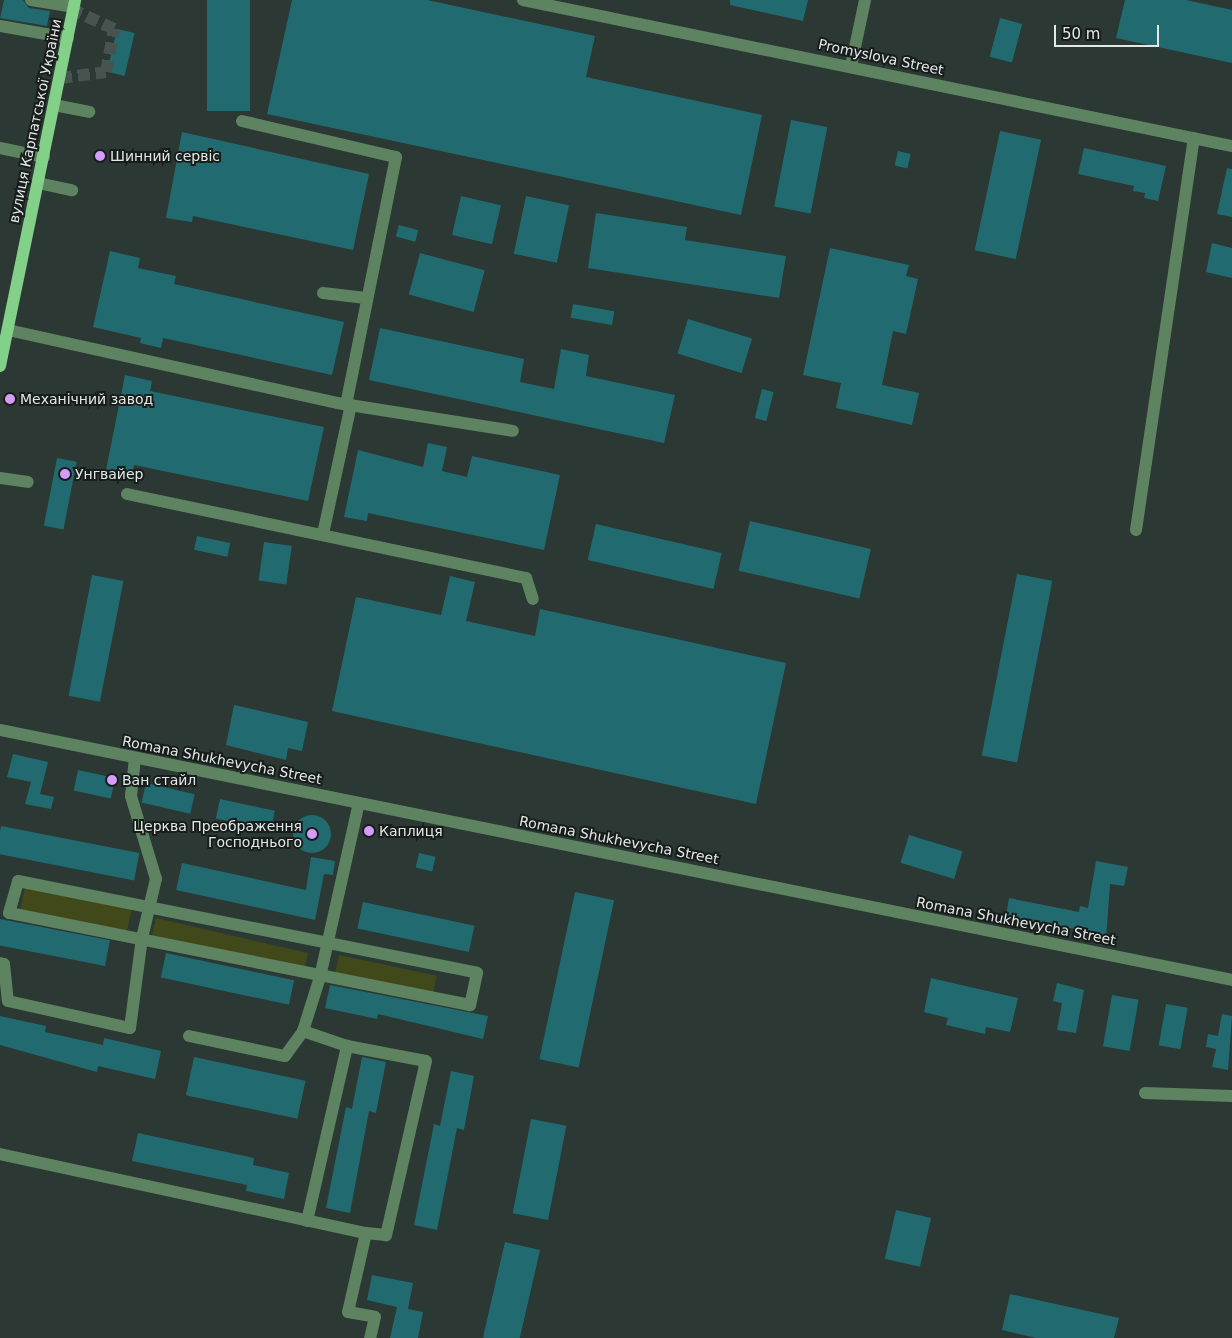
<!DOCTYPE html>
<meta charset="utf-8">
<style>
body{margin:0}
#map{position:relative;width:1232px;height:1338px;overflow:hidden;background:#2b3833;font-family:"DejaVu Sans",sans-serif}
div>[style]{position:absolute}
.green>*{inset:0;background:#41491b;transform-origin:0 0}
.building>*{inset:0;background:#216b70;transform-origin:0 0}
.round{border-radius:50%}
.minor-tunnel>*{height:12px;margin-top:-6px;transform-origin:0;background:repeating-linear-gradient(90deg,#46534e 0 12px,transparent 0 18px)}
.minor>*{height:12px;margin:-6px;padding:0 6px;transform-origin:6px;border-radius:6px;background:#5e8360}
.major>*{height:12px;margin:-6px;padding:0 6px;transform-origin:6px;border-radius:6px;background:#83d189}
.dots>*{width:14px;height:14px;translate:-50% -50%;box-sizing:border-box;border:2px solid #181d1c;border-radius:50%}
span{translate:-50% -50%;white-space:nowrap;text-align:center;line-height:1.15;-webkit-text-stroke:4px #181d1c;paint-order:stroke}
.street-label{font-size:14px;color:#e1e9e6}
.poi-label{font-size:14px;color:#e1e9e6}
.left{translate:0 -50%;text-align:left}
.right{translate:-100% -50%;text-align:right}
.scale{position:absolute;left:1054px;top:25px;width:105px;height:22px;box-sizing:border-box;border:2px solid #e1e9e6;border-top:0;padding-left:6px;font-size:15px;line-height:18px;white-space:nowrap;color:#e1e9e6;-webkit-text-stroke:4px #181d1c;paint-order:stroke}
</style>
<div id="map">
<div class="green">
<i style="left:25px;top:887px;width:109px;height:25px;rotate:12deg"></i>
<i style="left:156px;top:918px;width:156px;height:21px;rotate:13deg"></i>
<i style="left:339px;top:955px;width:100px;height:21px;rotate:12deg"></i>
</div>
<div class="building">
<i style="clip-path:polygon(4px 0,23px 0,29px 8px,50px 11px,47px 26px,0 18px)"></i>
<i style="left:207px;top:0;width:43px;height:111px"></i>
<i style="clip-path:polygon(292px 0,427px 0,595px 36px,586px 77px,762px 115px,741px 215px,267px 114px)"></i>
<i style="clip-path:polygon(730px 0,808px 0,803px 21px,730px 5px)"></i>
<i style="clip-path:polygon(1125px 0,1186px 0,1232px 10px,1232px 63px,1116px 38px)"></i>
<i style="left:1000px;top:18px;width:23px;height:40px;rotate:15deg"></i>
<i style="left:117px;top:29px;width:18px;height:44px;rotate:13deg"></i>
<i style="left:791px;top:120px;width:37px;height:88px;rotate:11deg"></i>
<i style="left:1000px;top:131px;width:42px;height:122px;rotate:12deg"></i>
<i style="clip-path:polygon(182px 132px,369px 174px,353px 250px,193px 216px,192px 222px,166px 218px)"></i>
<i style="clip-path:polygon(1084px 148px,1166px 166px,1158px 201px,1144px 198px,1145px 193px,1133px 191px,1134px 186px,1078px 174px)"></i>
<i style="left:898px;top:151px;width:13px;height:15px;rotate:13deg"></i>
<i style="clip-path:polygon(1227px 168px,1232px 169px,1232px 217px,1217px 214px)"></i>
<i style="left:461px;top:196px;width:41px;height:40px;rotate:13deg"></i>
<i style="left:526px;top:196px;width:44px;height:59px;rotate:12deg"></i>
<i style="clip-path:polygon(596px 213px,687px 227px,685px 240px,786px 256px,779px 298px,588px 268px)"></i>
<i style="left:399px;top:225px;width:20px;height:12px;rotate:15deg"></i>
<i style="clip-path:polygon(1212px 243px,1232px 248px,1232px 278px,1206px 272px)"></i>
<i style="clip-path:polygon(830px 248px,909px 265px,906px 276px,918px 279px,906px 334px,893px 331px,882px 385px,919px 393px,912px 425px,836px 408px,841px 383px,803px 375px)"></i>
<i style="clip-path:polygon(110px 251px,140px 258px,138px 268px,176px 276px,174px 284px,344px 322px,332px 375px,163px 338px,161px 348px,140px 343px,141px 338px,93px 327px)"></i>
<i style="left:420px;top:253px;width:67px;height:43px;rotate:15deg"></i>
<i style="left:573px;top:304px;width:42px;height:14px;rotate:10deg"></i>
<i style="left:688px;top:319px;width:67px;height:36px;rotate:17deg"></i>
<i style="clip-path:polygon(380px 328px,524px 359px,520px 382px,554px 389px,561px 349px,589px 355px,586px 376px,675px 395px,664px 443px,369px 380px)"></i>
<i style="clip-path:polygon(125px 375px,152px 381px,150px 391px,324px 427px,308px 501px,134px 465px,132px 476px,106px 470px)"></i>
<i style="left:762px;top:389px;width:12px;height:30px;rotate:14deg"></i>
<i style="clip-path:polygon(428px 443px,447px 447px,442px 471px,467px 477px,472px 456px,560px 475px,544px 550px,368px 513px,367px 521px,344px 517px,358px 450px,423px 467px)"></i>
<i style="left:57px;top:458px;width:20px;height:69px;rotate:11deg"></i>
<i style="left:750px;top:521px;width:124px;height:51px;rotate:13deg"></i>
<i style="left:596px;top:524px;width:129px;height:37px;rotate:13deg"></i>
<i style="left:197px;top:536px;width:34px;height:14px;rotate:12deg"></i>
<i style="left:264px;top:542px;width:28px;height:39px;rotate:8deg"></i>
<i style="left:1017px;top:574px;width:36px;height:185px;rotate:11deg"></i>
<i style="left:92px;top:575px;width:32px;height:123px;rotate:11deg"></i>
<i style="clip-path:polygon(450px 576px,475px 582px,466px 621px,535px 636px,540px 609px,786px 663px,756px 804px,332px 711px,356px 597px,441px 615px)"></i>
<i style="clip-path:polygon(234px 705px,308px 722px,302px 751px,288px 748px,286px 760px,226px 745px)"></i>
<i style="clip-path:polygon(13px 754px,48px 762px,40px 794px,54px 797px,51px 809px,25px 804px,31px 782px,7px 777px)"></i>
<i style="left:78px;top:770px;width:38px;height:21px;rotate:12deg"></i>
<i style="left:146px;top:783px;width:50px;height:20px;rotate:13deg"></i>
<i style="left:220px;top:799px;width:56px;height:20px;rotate:12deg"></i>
<i class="round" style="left:293px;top:815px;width:38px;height:38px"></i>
<i style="left:1px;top:826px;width:141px;height:28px;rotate:11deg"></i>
<i style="left:909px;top:835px;width:56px;height:29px;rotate:17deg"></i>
<i style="left:419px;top:853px;width:17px;height:15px;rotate:13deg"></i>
<i style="clip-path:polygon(311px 857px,335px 861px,333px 875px,324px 874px,315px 920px,176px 890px,182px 863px,306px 890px)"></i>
<i style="clip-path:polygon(1096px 861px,1128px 867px,1124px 886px,1110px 884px,1106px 940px,1075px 934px,1075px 929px,1006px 916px,1009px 898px,1079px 912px,1080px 906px,1088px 908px)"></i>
<i style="left:575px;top:892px;width:40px;height:171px;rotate:12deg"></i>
<i style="left:363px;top:902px;width:114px;height:27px;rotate:12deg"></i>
<i style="left:0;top:919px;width:112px;height:26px;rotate:11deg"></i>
<i style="left:166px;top:953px;width:131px;height:25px;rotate:12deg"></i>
<i style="clip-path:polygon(931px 978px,1018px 998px,1010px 1032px,986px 1027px,985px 1034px,946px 1025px,948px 1018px,924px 1012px)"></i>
<i style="clip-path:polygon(1057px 983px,1084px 990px,1076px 1033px,1057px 1030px,1062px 1003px,1053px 1001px)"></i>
<i style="clip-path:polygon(330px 985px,488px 1016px,483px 1039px,378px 1014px,377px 1019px,325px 1008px)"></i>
<i style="left:1112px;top:995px;width:27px;height:52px;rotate:10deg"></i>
<i style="left:1166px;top:1004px;width:22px;height:42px;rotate:10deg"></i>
<i style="clip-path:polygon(1222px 1014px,1232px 1016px,1228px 1070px,1212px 1067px,1216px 1049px,1206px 1047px,1208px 1034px,1218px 1036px)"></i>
<i style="clip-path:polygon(0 1016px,46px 1026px,45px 1032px,103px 1045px,104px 1038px,161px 1051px,155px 1079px,98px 1066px,97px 1072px,0 1045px)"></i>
<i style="left:194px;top:1057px;width:114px;height:39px;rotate:12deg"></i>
<i style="clip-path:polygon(362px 1057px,386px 1062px,376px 1113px,369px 1111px,350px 1213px,326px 1208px,346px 1107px,352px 1109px)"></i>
<i style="clip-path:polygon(451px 1071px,474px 1076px,464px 1130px,457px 1128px,437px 1230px,414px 1225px,434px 1124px,440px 1126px)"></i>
<i style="left:531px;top:1119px;width:36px;height:96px;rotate:11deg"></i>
<i style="clip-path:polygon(138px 1133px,254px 1158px,253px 1165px,289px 1173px,284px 1199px,246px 1191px,247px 1185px,132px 1161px)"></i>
<i style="left:896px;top:1210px;width:36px;height:50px;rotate:13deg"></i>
<i style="left:505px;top:1242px;width:36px;height:98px;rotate:13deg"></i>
<i style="clip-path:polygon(372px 1275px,413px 1283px,408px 1309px,423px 1312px,418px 1338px,390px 1338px,397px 1307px,367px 1300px)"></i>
<i style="clip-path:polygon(1010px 1294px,1119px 1318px,1114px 1338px,1036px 1338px,1002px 1330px)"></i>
</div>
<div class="minor-tunnel">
<i style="left:60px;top:78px;width:46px;rotate:-7.4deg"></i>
<i style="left:106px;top:72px;width:44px;rotate:-79.5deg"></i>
<i style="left:114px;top:29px;width:45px;rotate:-155.1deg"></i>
</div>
<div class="minor">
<i style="left:31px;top:0;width:44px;rotate:9.2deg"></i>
<i style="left:523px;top:0;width:724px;rotate:11.64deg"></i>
<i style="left:0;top:26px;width:69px;rotate:10deg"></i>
<i style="left:851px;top:66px;width:67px;rotate:-78deg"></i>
<i style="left:54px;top:105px;width:36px;rotate:11deg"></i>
<i style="left:242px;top:121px;width:158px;rotate:13.2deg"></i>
<i style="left:396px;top:157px;width:253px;rotate:101.4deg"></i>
<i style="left:0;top:148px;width:45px;rotate:11.6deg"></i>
<i style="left:38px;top:183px;width:35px;rotate:12deg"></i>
<i style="left:323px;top:293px;width:43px;rotate:6.6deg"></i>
<i style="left:8px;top:330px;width:337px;rotate:12.5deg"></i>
<i style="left:337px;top:403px;width:178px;rotate:9deg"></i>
<i style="left:0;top:478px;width:28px;rotate:8deg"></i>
<i style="left:127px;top:494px;width:408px;rotate:11.9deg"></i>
<i style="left:526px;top:578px;width:22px;rotate:72deg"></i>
<i style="left:1136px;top:530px;width:396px;rotate:-81.6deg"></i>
<i style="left:323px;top:534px;width:132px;rotate:-77.8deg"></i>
<i style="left:0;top:730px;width:1257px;rotate:11.47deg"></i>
<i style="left:18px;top:881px;width:468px;rotate:11.3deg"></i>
<i style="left:477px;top:973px;width:33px;rotate:102deg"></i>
<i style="left:470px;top:1005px;width:470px;rotate:-168.7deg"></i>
<i style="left:9px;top:913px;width:33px;rotate:-74deg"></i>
<i style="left:0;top:963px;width:4px;rotate:14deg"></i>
<i style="left:4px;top:964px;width:37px;rotate:84deg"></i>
<i style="left:8px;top:1001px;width:125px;rotate:12.5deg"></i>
<i style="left:130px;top:1028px;width:91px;rotate:-82.4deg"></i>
<i style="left:142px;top:938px;width:61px;rotate:-76.7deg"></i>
<i style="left:156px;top:879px;width:87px;rotate:-106.8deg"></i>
<i style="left:131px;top:796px;width:38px;rotate:-84deg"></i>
<i style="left:303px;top:1031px;width:46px;rotate:18.8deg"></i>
<i style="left:347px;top:1046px;width:80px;rotate:10.8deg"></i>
<i style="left:426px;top:1061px;width:179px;rotate:102.9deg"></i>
<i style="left:386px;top:1235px;width:20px;rotate:-174deg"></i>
<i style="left:189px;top:1036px;width:98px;rotate:11.8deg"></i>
<i style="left:285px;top:1056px;width:31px;rotate:-54deg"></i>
<i style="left:303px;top:1031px;width:57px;rotate:-72.5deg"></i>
<i style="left:320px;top:977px;width:178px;rotate:-77.4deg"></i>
<i style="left:1145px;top:1093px;width:87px;rotate:2deg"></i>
<i style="left:0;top:1154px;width:374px;rotate:12.2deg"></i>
<i style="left:366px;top:1233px;width:81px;rotate:102.8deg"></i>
<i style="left:348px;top:1312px;width:27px;rotate:10deg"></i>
<i style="left:375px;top:1317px;width:22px;rotate:103deg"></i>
<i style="left:307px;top:1221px;width:180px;rotate:-77.1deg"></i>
</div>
<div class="major">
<i style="left:0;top:366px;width:374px;rotate:-78.4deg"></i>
</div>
<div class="dots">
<i style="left:100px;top:156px;background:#d59cfb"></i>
<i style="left:10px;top:399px;background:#d59cfb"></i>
<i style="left:65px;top:474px;background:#d59cfb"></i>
<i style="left:112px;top:780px;background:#d59cfb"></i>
<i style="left:369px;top:831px;background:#d59cfb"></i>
<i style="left:312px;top:834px;background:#d59cfb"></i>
</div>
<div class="street-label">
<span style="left:881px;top:57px;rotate:12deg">Promyslova Street</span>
<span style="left:35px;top:121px;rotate:-78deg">вулиця Карпатської України</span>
<span style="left:222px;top:760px;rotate:11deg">Romana Shukhevycha Street</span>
<span style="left:619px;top:840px;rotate:11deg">Romana Shukhevycha Street</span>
<span style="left:1016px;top:921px;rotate:11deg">Romana Shukhevycha Street</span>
</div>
<div class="poi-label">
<span class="left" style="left:110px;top:156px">Шинний сервіс</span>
<span class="left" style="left:20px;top:399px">Механічний завод</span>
<span class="left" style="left:75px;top:474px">Унгвайер</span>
<span class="left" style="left:122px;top:780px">Ван стайл</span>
<span class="right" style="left:302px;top:834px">Церква Преображення<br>Господнього</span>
<span class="left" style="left:379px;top:831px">Каплиця</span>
</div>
<div class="scale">50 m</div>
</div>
